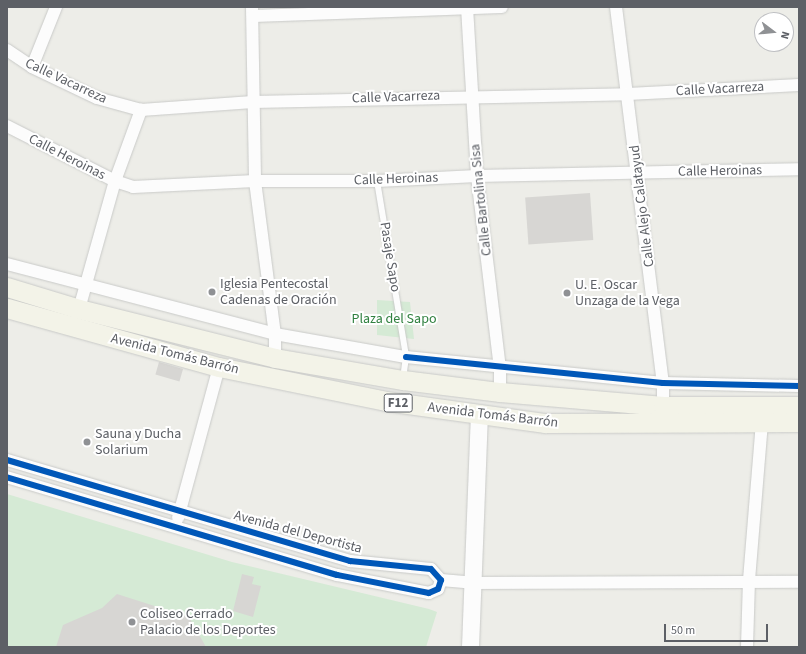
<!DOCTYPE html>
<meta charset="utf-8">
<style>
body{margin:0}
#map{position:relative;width:806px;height:654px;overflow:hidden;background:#edede8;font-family:"Source Sans 3",sans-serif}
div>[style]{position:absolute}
.green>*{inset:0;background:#d5ead5}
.building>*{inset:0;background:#d7d6d3;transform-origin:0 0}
.roads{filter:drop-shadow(0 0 1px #c9cac8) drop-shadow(0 0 1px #c9cac8)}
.service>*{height:6px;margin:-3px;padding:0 3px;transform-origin:3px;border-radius:3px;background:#fcfcfc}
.minor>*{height:12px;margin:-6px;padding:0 6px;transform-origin:6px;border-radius:6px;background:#fcfcfc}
.secondary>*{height:17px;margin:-8.5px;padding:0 8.5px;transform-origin:8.5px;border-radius:8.5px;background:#fcfcfc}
.primary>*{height:19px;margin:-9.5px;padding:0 9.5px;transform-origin:9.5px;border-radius:9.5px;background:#f3f3e8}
.cycleway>*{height:6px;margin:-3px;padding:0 3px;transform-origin:3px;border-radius:3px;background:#0057b8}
.dots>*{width:11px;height:11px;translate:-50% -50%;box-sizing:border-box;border:2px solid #fff;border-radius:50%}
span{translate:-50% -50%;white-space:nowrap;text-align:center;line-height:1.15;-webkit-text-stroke:4px #fff;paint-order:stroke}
.shield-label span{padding:1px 3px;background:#fff;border:1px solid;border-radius:3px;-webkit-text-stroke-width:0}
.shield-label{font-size:13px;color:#5d6066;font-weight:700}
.street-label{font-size:14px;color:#5d6066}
.poi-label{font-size:14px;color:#5d6066}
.left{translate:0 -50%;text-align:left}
.park-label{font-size:14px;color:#318140}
.frame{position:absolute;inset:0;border:8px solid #5d6066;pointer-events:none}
.north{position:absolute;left:754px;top:12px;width:40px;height:40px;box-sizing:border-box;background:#fff;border:1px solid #bebfc2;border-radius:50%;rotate:106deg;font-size:11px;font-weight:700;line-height:16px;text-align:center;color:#5d6066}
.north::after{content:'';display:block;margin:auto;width:14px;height:18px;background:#8f9194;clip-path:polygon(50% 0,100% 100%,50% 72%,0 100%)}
.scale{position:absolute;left:664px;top:624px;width:104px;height:18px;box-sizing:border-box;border:2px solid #5d6066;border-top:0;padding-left:5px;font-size:12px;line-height:14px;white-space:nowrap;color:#5d6066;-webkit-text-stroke:3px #fff;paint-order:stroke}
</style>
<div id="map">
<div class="green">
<i style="clip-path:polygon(377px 300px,410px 302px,414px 339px,377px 335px)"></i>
<i style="clip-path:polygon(7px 494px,232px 562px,429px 609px,437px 612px,426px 647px,7px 647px)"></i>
</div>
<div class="building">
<i style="left:590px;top:193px;width:47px;height:65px;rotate:86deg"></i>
<i style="left:159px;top:362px;width:25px;height:13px;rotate:16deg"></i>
<i style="clip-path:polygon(242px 574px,254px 577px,252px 584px,261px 586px,253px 617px,233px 611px)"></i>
<i style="clip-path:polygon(117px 594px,189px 617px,206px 647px,56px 647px,63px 625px,102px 608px)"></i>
</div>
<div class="roads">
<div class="service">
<i style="left:377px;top:181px;width:178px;rotate:80.6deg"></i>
<i style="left:406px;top:357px;width:22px;rotate:98deg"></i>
</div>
<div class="minor">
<i style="left:252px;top:7px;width:174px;rotate:89deg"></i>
<i style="left:255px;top:181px;width:154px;rotate:82.6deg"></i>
<i style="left:275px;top:334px;width:24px;rotate:90deg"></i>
<i style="left:467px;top:7px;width:169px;rotate:86.6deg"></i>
<i style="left:477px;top:176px;width:193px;rotate:83.2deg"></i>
<i style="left:500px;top:368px;width:24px;rotate:90deg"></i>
<i style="left:616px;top:7px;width:379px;rotate:82.9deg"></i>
<i style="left:663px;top:383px;width:23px;rotate:90deg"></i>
<i style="left:253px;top:16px;width:249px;rotate:-2.1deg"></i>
<i style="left:7px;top:50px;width:30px;rotate:34deg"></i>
<i style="left:32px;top:67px;width:72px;rotate:25.5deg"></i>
<i style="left:97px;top:98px;width:46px;rotate:15.3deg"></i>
<i style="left:141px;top:110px;width:112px;rotate:-4.1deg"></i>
<i style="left:253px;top:102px;width:375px;rotate:-1.2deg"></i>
<i style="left:628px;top:94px;width:171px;rotate:-3deg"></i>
<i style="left:32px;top:67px;width:65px;rotate:-68.2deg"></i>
<i style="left:7px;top:126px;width:121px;rotate:27deg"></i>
<i style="left:115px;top:181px;width:19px;rotate:18deg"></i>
<i style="left:133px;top:187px;width:122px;rotate:-2.8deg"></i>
<i style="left:255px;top:181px;width:122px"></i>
<i style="left:377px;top:181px;width:100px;rotate:-2.9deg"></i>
<i style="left:477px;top:176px;width:322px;rotate:-1.2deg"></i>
<i style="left:7px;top:264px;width:277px;rotate:14.6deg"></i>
<i style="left:275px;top:334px;width:133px;rotate:10deg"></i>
<i style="left:406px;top:357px;width:258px;rotate:5.8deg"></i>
<i style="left:663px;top:383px;width:136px;rotate:1.3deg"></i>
<i style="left:79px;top:309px;width:133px;rotate:-74.3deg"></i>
<i style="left:115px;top:181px;width:76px;rotate:-69.9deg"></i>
<i style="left:7px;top:460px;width:358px;rotate:16.4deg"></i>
<i style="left:350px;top:561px;width:81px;rotate:5.6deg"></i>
<i style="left:431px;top:569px;width:15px;rotate:48deg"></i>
<i style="left:441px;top:580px;width:9px;rotate:108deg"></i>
<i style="left:438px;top:589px;width:10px;rotate:156deg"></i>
<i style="left:429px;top:593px;width:94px;rotate:-168.9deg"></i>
<i style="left:337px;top:575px;width:344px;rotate:-163.5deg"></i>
<i style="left:178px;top:518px;width:156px;rotate:-74.8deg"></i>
<i style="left:441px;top:580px;width:32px;rotate:5deg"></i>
<i style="left:473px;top:583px;width:326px;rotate:-0.2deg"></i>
<i style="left:747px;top:647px;width:67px;rotate:-88.3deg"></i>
<i style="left:749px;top:580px;width:160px;rotate:-85.3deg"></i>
</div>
<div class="secondary">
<i style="left:470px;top:647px;width:234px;rotate:-87.8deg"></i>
</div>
<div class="primary">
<i style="left:7px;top:287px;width:75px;rotate:17deg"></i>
<i style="left:79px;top:309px;width:202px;rotate:14deg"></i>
<i style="left:275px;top:358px;width:130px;rotate:9.8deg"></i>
<i style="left:403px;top:380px;width:98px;rotate:7.1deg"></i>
<i style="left:500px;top:392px;width:164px;rotate:4.9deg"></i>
<i style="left:663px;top:406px;width:136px"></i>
<i style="left:7px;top:308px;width:220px;rotate:15.6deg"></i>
<i style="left:219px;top:367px;width:170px;rotate:11.5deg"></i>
<i style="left:386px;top:401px;width:161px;rotate:7.9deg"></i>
<i style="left:545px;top:423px;width:254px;rotate:-0.2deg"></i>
</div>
</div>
<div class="cycleway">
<i style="left:406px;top:357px;width:258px;rotate:5.8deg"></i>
<i style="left:663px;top:383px;width:136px;rotate:1.3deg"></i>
<i style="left:7px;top:460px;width:358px;rotate:16.4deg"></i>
<i style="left:350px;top:561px;width:81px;rotate:5.6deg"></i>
<i style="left:431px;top:569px;width:15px;rotate:48deg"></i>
<i style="left:441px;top:580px;width:9px;rotate:108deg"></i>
<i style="left:438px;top:589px;width:10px;rotate:156deg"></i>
<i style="left:429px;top:593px;width:94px;rotate:-168.9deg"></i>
<i style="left:337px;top:575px;width:344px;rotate:-163.5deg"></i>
</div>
<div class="dots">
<i style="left:212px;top:292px;background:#8f9194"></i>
<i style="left:567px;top:293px;background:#8f9194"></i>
<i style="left:87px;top:442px;background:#8f9194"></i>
<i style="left:132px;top:622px;background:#8f9194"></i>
</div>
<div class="shield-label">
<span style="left:398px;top:403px">F12</span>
</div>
<div class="street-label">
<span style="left:66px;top:81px;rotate:25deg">Calle Vacarreza</span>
<span style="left:720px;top:89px;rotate:-3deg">Calle Vacarreza</span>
<span style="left:396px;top:97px;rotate:-2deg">Calle Vacarreza</span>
<span style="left:67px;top:157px;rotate:27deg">Calle Heroinas</span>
<span style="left:720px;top:171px;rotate:-1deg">Calle Heroinas</span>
<span style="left:396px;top:179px;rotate:-2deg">Calle Heroinas</span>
<span style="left:481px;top:200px;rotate:-96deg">Calle Bartolina Sisa</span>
<span style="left:642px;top:206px;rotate:-97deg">Calle Alejo Calatayud</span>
<span style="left:390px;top:257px;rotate:81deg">Pasaje Sapo</span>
<span style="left:175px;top:354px;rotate:14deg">Avenida Tomás Barrón</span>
<span style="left:493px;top:415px;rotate:7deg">Avenida Tomás Barrón</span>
<span style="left:298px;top:532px;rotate:15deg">Avenida del Deportista</span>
</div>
<div class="poi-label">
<span class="left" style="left:220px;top:292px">Iglesia Pentecostal<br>Cadenas de Oración</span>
<span class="left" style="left:575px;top:293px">U. E. Oscar<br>Unzaga de la Vega</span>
<span class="left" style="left:95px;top:442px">Sauna y Ducha<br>Solarium</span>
<span class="left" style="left:140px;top:622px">Coliseo Cerrado<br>Palacio de los Deportes</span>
</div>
<div class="park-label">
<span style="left:394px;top:319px">Plaza del Sapo</span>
</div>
<div class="frame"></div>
<div class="north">N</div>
<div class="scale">50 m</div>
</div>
